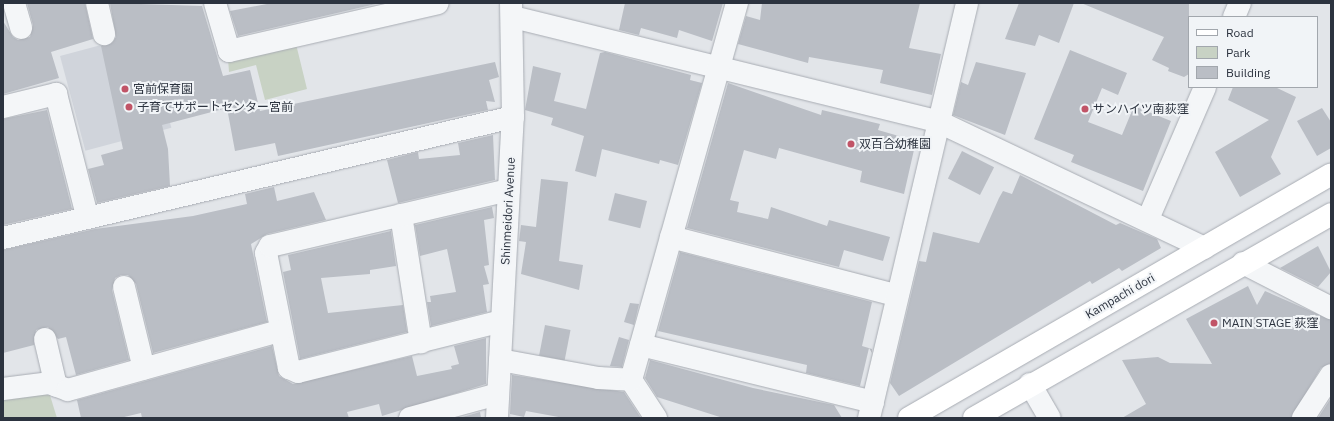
<!DOCTYPE html>
<meta charset="utf-8">
<style>
body{margin:0}
#map{position:relative;width:1334px;height:421px;overflow:hidden;background:#e2e5e9;font-family:"IBM Plex Sans","Noto Sans JP",sans-serif}
div>[style]{position:absolute}
.built>*{inset:0;background:#d0d4db;transform-origin:0 0}
.green>*{inset:0;background:#c8d2c4}
.building>*{inset:0;background:#babec5;transform-origin:0 0}
.roads{filter:drop-shadow(0 0 1px #a8acb3) drop-shadow(0 0 1px #a8acb3)}
.minor>*{height:22px;margin:-11px;padding:0 11px;transform-origin:11px;border-radius:11px;background:#f4f6f8}
.major>*{height:22px;margin:-11px;padding:0 11px;transform-origin:11px;border-radius:11px;background:#fff}
.dots>*{width:11px;height:11px;translate:-50% -50%;box-sizing:border-box;border:2px solid #f1f4f7;border-radius:50%}
span{translate:-50% -50%;white-space:nowrap;text-align:center;line-height:1.15;-webkit-text-stroke:4px #f1f4f7;paint-order:stroke}
.poi-label{font-size:12px;color:#2c333f}
.left{translate:0 -50%;text-align:left}
.street-label{font-size:12px;color:#2c333f}
.frame{position:absolute;inset:0;border:4px solid #2c333f;pointer-events:none}
.legend{position:absolute;left:1188px;top:16px;width:130px;height:72px;box-sizing:border-box;background:#f1f4f7;border:1px solid #a2a7ad;margin:0;padding:5px 7px;list-style:none;font-size:12px;color:#2c333f}
.legend li{display:flex;align-items:center;gap:8px;height:20px}
.legend b{width:20px;border:1px solid #a2a7ad}
</style>
<div id="map">
<div class="built">
<i style="left:146px;top:33px;width:98px;height:89px;rotate:75deg"></i>
</div>
<div class="green">
<i style="clip-path:polygon(296px 44px,307px 89px,265px 100px,256px 65px,229px 72px,228px 59px)"></i>
<i style="clip-path:polygon(48px 389px,57px 418px,3px 418px,3px 400px)"></i>
</div>
<div class="building">
<i style="clip-path:polygon(27px 3px,85px 3px,93px 39px,51px 52px,59px 78px,3px 94px,3px 21px,13px 37px,18px 40px,30px 37px,33px 25px)"></i>
<i style="clip-path:polygon(110px 3px,202px 6px,223px 76px,250px 70px,260px 111px,495px 62px,499px 77px,489px 80px,495px 102px,486px 101px,488px 110px,278px 156px,275px 143px,235px 151px,227px 108px,162px 125px,168px 149px,170px 186px,97px 203px,88px 169px,104px 165px,101px 155px,123px 149px,101px 46px,112px 43px,116px 37px)"></i>
<i style="clip-path:polygon(272px 3px,380px 3px,238px 36px,230px 11px)"></i>
<i style="clip-path:polygon(625px 3px,723px 3px,712px 41px,679px 30px,677px 38px,641px 28px,639px 35px,619px 30px)"></i>
<i style="clip-path:polygon(762px 3px,920px 3px,909px 48px,941px 54px,932px 95px,880px 83px,883px 70px,809px 57px,808px 63px,738px 44px,746px 16px,760px 20px)"></i>
<i style="clip-path:polygon(1019px 3px,1074px 3px,1059px 43px,1039px 35px,1035px 46px,1005px 39px)"></i>
<i style="clip-path:polygon(1081px 3px,1189px 3px,1189px 74px,1184px 77px,1168px 71px,1169px 68px,1152px 60px,1164px 37px)"></i>
<i style="clip-path:polygon(1070px 50px,1127px 73px,1118px 95px,1102px 88px,1088px 122px,1122px 135px,1134px 106px,1171px 121px,1143px 191px,1071px 162px,1074px 155px,1034px 139px)"></i>
<i style="clip-path:polygon(605px 52px,691px 75px,690px 80px,702px 83px,678px 165px,660px 160px,659px 164px,602px 149px,596px 177px,575px 171px,584px 136px,551px 125px,553px 118px,525px 110px,533px 66px,561px 73px,554px 101px,586px 109px,600px 53px)"></i>
<i style="clip-path:polygon(976px 62px,1026px 73px,1005px 135px,953px 115px,961px 82px,968px 85px)"></i>
<i style="clip-path:polygon(728px 83px,821px 115px,822px 110px,880px 124px,878px 130px,916px 141px,904px 194px,860px 182px,862px 171px,779px 148px,776px 159px,744px 150px,730px 200px,739px 202px,737px 212px,768px 219px,771px 207px,827px 226px,829px 220px,890px 237px,883px 261px,844px 250px,839px 267px,687px 228px)"></i>
<i style="clip-path:polygon(1233px 87px,1275px 87px,1296px 97px,1271px 157px,1281px 174px,1240px 197px,1215px 152px,1269px 120px,1228px 100px)"></i>
<i style="clip-path:polygon(1322px 108px,1331px 122px,1331px 148px,1317px 156px,1297px 121px)"></i>
<i style="clip-path:polygon(47px 110px,72px 209px,3px 225px,3px 119px)"></i>
<i style="clip-path:polygon(493px 135px,495px 180px,398px 203px,387px 160px,418px 152px,419px 159px,460px 155px,458px 143px)"></i>
<i style="left:962px;top:151px;width:36px;height:31px;rotate:27deg"></i>
<i style="clip-path:polygon(1020px 175px,1116px 225px,1120px 223px,1157px 239px,1161px 248px,1122px 271px,1119px 268px,1092px 284px,1090px 281px,899px 396px,890px 383px,919px 261px,926px 262px,933px 232px,979px 243px,999px 198px,1003px 191px,1012px 194px)"></i>
<i style="clip-path:polygon(541px 179px,568px 182px,559px 261px,583px 265px,579px 290px,521px 274px,526px 242px,519px 241px,521px 225px,536px 227px)"></i>
<i style="clip-path:polygon(274px 187px,277px 201px,314px 192px,326px 220px,267px 234px,251px 244px,267px 322px,153px 353px,136px 284px,128px 275px,121px 275px,115px 278px,112px 290px,129px 360px,76px 375px,66px 337px,58px 339px,48px 327px,36px 330px,34px 345px,3px 353px,3px 250px,95px 229px,193px 216px,247px 204px,245px 194px)"></i>
<i style="left:615px;top:193px;width:33px;height:28px;rotate:14deg"></i>
<i style="clip-path:polygon(492px 207px,494px 218px,484px 220px,489px 265px,484px 266px,489px 284px,483px 285px,487px 312px,431px 326px,427px 302px,431px 302px,430px 296px,456px 292px,447px 249px,420px 256px,415px 225px)"></i>
<i style="clip-path:polygon(391px 231px,396px 266px,370px 270px,370px 274px,321px 278px,328px 313px,403px 305px,407px 332px,300px 359px,283px 272px,291px 270px,288px 255px)"></i>
<i style="clip-path:polygon(1318px 246px,1331px 272px,1318px 287px,1280px 268px)"></i>
<i style="clip-path:polygon(680px 252px,872px 302px,862px 346px,872px 349px,872px 353px,869px 348px,860px 386px,806px 373px,807px 365px,658px 331px)"></i>
<i style="clip-path:polygon(1248px 286px,1257px 305px,1265px 291px,1331px 320px,1331px 363px,1321px 368px,1291px 418px,1122px 418px,1146px 404px,1122px 360px,1158px 357px,1170px 363px,1212px 364px,1186px 319px)"></i>
<i style="clip-path:polygon(630px 303px,639px 304px,634px 325px,624px 322px)"></i>
<i style="left:545px;top:325px;width:26px;height:31px;rotate:11deg"></i>
<i style="clip-path:polygon(619px 337px,629px 340px,622px 367px,610px 366px)"></i>
<i style="clip-path:polygon(486px 338px,486px 384px,382px 416px,379px 404px,347px 412px,349px 418px,142px 418px,141px 413px,120px 418px,81px 418px,77px 400px,272px 346px,279px 376px,293px 384px,412px 356px,417px 376px,452px 369px,451px 366px,459px 364px,454px 346px)"></i>
<i style="clip-path:polygon(650px 360px,753px 388px,834px 405px,842px 418px,723px 418px,657px 397px,645px 378px)"></i>
<i style="clip-path:polygon(512px 375px,624px 392px,641px 418px,564px 418px,526px 411px,524px 417px,510px 414px)"></i>
<i style="clip-path:polygon(1331px 398px,1331px 418px,1318px 418px)"></i>
<i style="clip-path:polygon(480px 412px,481px 418px,459px 418px)"></i>
</div>
<div class="roads">
<div class="minor">
<i style="left:14px;top:3px;width:26px;rotate:74deg"></i>
<i style="left:97px;top:3px;width:32px;rotate:77deg"></i>
<i style="left:215px;top:3px;width:50px;rotate:73.7deg"></i>
<i style="left:229px;top:51px;width:214px;rotate:-12.9deg"></i>
<i style="left:513px;top:17px;width:437px;rotate:13.8deg"></i>
<i style="left:937px;top:121px;width:296px;rotate:25.4deg"></i>
<i style="left:1234px;top:17px;width:15px;rotate:-67deg"></i>
<i style="left:3px;top:107px;width:55px;rotate:-13.8deg"></i>
<i style="left:56px;top:94px;width:126px;rotate:75.7deg"></i>
<i style="left:401px;top:215px;width:129px;rotate:81.1deg"></i>
<i style="left:1148px;top:219px;width:144px;rotate:-66.6deg"></i>
<i style="left:671px;top:237px;width:232px;rotate:14.5deg"></i>
<i style="left:3px;top:238px;width:524px;rotate:-13.35deg"></i>
<i style="left:1243px;top:263px;width:99px;rotate:27.1deg"></i>
<i style="left:124px;top:287px;width:84px;rotate:76.3deg"></i>
<i style="left:502px;top:321px;width:210px;rotate:166deg"></i>
<i style="left:298px;top:372px;width:10px;rotate:-156deg"></i>
<i style="left:289px;top:368px;width:117px;rotate:-101.3deg"></i>
<i style="left:266px;top:253px;width:8px;rotate:-60deg"></i>
<i style="left:270px;top:246px;width:245px;rotate:-13.2deg"></i>
<i style="left:45px;top:339px;width:48px;rotate:76.8deg"></i>
<i style="left:641px;top:345px;width:239px;rotate:13.8deg"></i>
<i style="left:500px;top:360px;width:100px;rotate:10.4deg"></i>
<i style="left:598px;top:378px;width:33px;rotate:3deg"></i>
<i style="left:1030px;top:384px;width:39px;rotate:60deg"></i>
<i style="left:3px;top:389px;width:46px;rotate:-7.4deg"></i>
<i style="left:49px;top:383px;width:20px;rotate:20deg"></i>
<i style="left:68px;top:390px;width:220px;rotate:-15.6deg"></i>
<i style="left:410px;top:418px;width:91px;rotate:-15.3deg"></i>
<i style="left:497px;top:418px;width:301px;rotate:-87deg"></i>
<i style="left:513px;top:117px;width:114px;rotate:-91deg"></i>
<i style="left:656px;top:418px;width:45px;rotate:-123.3deg"></i>
<i style="left:631px;top:380px;width:392px;rotate:-74.3deg"></i>
<i style="left:869px;top:418px;width:426px;rotate:-76.7deg"></i>
<i style="left:1303px;top:418px;width:51px;rotate:-56.9deg"></i>
</div>
<div class="major">
<i style="left:909px;top:418px;width:487px;rotate:-30deg"></i>
<i style="left:974px;top:418px;width:411px;rotate:-29.7deg"></i>
</div>
</div>
<div class="dots">
<i style="left:125px;top:89px;background:#c15467"></i>
<i style="left:129px;top:107px;background:#c15467"></i>
<i style="left:1085px;top:109px;background:#c15467"></i>
<i style="left:851px;top:144px;background:#c15467"></i>
<i style="left:1214px;top:323px;background:#c15467"></i>
</div>
<div class="poi-label">
<span class="left" style="left:133px;top:89px">宮前保育園</span>
<span class="left" style="left:137px;top:107px">子育てサポートセンター宮前</span>
<span class="left" style="left:1093px;top:109px">サンハイツ南荻窪</span>
<span class="left" style="left:859px;top:144px">双百合幼稚園</span>
<span class="left" style="left:1222px;top:323px">MAIN STAGE 荻窪</span>
</div>
<div class="street-label">
<span style="left:508px;top:211px;rotate:-87deg">Shinmeidori Avenue</span>
<span style="left:1120px;top:296px;rotate:-30deg">Kampachi dori</span>
</div>
<div class="frame"></div>
<ul class="legend">
<li><b style="height:5px;background:#fff"></b>Road</li>
<li><b style="height:11px;background:#c8d2c4"></b>Park</li>
<li><b style="height:11px;background:#babec5"></b>Building</li>
</ul>
</div>
